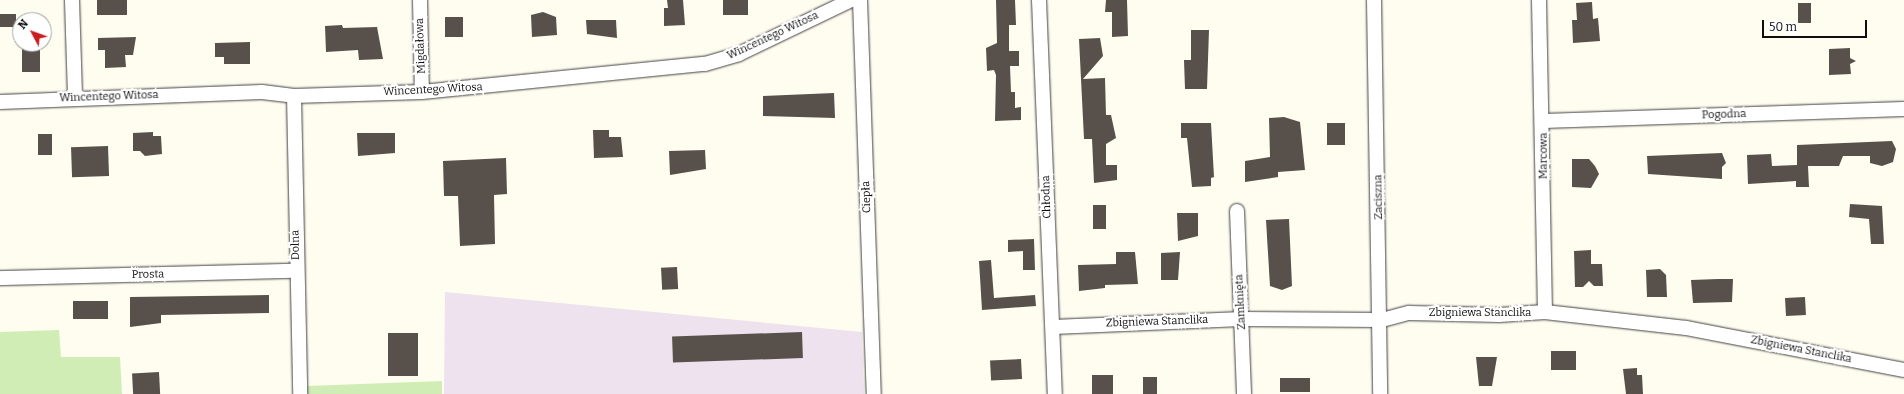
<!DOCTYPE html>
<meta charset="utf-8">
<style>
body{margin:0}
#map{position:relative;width:1904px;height:394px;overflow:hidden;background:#fffdf0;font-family:Bitter,serif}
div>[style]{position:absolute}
.industrial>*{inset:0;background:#ede2ee}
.green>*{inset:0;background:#d0edb6}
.building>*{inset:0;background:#58504a;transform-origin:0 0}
.roads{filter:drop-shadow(0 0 1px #414141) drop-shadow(0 0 1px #414141)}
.minor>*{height:14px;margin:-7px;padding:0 7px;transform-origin:7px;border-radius:7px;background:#fff}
span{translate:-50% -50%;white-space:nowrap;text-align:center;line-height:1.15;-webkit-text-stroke:4px #fff;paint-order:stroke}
.street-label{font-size:11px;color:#0e0e0e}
.north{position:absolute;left:12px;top:12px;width:40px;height:40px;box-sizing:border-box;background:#fff;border:1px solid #9f9f9f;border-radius:50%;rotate:311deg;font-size:11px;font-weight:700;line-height:16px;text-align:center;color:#0e0e0e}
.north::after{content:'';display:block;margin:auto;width:14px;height:18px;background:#c91c1e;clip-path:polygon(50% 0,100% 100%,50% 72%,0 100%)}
.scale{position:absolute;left:1762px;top:20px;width:105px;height:18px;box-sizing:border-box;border:2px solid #0e0e0e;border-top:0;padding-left:5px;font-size:12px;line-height:14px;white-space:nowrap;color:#0e0e0e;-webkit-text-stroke:3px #fff;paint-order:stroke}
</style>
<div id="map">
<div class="industrial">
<i style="clip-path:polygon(445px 292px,862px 332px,864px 394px,444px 394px)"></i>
</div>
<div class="green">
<i style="clip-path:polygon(59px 330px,61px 357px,120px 357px,122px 394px,0 394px,0 332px)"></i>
<i style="clip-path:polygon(442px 381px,442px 394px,307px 394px,307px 386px)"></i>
</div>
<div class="building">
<i style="left:97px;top:0;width:30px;height:15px"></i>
<i style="clip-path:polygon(667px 0,683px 0,685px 25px,664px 26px,664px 8px,668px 8px)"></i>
<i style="left:723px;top:0;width:25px;height:15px"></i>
<i style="clip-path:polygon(996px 0,1015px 0,1016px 25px,1009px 25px,1009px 51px,1019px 51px,1019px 66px,1010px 66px,1011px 92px,1015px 92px,1015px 108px,1021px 107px,1021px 120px,995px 121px,996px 75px,994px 70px,987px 71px,986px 48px,997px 43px)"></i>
<i style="clip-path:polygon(1106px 0,1127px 0,1128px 36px,1112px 37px,1112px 12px,1105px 12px)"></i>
<i style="clip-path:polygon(1592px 2px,1593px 19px,1598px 18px,1600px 41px,1573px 43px,1572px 20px,1577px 20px,1576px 3px)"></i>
<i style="left:1798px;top:3px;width:13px;height:20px"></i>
<i style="clip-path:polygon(543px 12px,556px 17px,557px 35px,532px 37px,531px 15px)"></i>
<i style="left:0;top:14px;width:16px;height:13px"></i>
<i style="left:445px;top:17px;width:18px;height:20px"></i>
<i style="clip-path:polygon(586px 20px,616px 20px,617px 38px,587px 34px)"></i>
<i style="clip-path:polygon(342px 25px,343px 28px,377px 27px,383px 59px,359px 60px,358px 50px,326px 52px,325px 26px)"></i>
<i style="clip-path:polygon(1191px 30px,1209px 30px,1207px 89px,1185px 89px,1184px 60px,1191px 60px)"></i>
<i style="clip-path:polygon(136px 37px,133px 55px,125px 55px,126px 67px,105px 68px,105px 50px,98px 50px,98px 38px)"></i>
<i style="clip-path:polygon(1100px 38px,1103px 56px,1083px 79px,1105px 78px,1106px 115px,1111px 115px,1116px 138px,1106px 144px,1106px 165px,1117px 165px,1117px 180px,1094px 183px,1092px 139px,1084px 139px,1079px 39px)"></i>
<i style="clip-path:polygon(250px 42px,250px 64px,224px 64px,224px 57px,215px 57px,215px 43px)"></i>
<i style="left:22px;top:44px;width:18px;height:28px"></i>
<i style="clip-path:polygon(1850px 48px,1850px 58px,1856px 61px,1850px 64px,1851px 74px,1829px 75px,1829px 49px)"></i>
<i style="clip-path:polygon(834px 93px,835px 118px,763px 116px,763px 96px)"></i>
<i style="clip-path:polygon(1284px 117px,1300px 122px,1305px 170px,1278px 172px,1278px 177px,1245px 182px,1245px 161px,1270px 157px,1269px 118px)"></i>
<i style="clip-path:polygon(1181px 123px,1211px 123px,1214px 177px,1211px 178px,1211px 186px,1192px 187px,1187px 138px,1181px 138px)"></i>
<i style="left:1327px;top:123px;width:18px;height:22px"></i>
<i style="clip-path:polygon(593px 130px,609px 130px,609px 137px,621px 137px,623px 157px,594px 158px)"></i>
<i style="clip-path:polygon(153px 132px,153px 136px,161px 136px,162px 154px,145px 156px,140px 151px,133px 151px,133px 133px)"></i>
<i style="clip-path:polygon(357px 133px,395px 133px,395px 153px,358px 156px)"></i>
<i style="left:38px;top:134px;width:14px;height:21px"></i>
<i style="clip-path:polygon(1892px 141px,1896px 149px,1893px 162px,1882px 166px,1870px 163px,1870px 156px,1843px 156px,1839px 166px,1808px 166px,1809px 187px,1796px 187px,1796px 181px,1748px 184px,1747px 155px,1771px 154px,1772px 166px,1797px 165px,1797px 145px)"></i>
<i style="left:108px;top:146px;width:30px;height:37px;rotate:88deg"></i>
<i style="clip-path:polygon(705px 150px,706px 169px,670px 175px,669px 151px)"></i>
<i style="clip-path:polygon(1722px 153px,1726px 163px,1722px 167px,1722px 179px,1648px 174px,1647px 156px)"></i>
<i style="clip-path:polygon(506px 158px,507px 194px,494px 195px,495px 244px,460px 246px,458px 196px,444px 196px,443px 161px)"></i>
<i style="clip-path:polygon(1572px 159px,1589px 159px,1595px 166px,1599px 174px,1591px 188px,1572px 187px)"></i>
<i style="clip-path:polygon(1850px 204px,1882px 206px,1884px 244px,1871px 244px,1869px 219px,1849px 217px)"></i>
<i style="left:1093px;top:205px;width:13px;height:24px"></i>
<i style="clip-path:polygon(1177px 213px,1198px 213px,1198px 236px,1178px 241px)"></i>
<i style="clip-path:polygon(1289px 219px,1292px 286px,1282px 290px,1270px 286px,1266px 220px)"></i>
<i style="clip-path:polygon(1034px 239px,1035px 270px,1023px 270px,1023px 251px,1008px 252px,1008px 240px)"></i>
<i style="clip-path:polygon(1591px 250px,1591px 264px,1602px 264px,1603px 286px,1594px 286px,1589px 281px,1583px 287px,1575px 287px,1574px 251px)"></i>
<i style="clip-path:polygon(1116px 252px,1135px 252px,1138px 284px,1105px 285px,1105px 288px,1079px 291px,1078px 265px,1116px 264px)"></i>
<i style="clip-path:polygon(1180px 252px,1178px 280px,1161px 280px,1161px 253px)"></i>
<i style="clip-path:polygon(991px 260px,994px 298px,1035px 295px,1036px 306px,982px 310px,979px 261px)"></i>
<i style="left:677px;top:267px;width:22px;height:16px;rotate:87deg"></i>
<i style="clip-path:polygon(1660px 269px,1666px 275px,1667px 297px,1647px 297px,1646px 270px)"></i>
<i style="clip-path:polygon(1718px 279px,1733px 279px,1732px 302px,1693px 303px,1691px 280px)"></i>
<i style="clip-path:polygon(269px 295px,269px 313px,161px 315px,161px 323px,130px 327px,130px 297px)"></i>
<i style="left:1805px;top:297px;width:18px;height:20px;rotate:87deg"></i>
<i style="left:73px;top:301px;width:35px;height:18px"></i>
<i style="left:802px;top:332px;width:26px;height:130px;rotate:88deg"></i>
<i style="left:388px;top:333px;width:30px;height:43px"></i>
<i style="left:1576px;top:351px;width:19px;height:25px;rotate:90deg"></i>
<i style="clip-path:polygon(1476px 357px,1497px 357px,1492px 386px,1479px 386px)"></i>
<i style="left:1021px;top:359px;width:20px;height:31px;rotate:87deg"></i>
<i style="clip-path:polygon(1637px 368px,1637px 375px,1642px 375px,1643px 394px,1626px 394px,1623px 369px)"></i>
<i style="left:159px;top:372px;width:22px;height:27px;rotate:87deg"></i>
<i style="left:1113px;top:375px;width:19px;height:21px;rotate:90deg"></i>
<i style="left:1143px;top:377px;width:14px;height:17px"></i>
<i style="left:1280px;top:378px;width:30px;height:14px"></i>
</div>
<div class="roads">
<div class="minor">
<i style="left:72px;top:0;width:98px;rotate:88.2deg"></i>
<i style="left:420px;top:0;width:92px;rotate:88.8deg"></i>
<i style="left:860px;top:0;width:394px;rotate:88deg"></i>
<i style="left:1039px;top:0;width:394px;rotate:87.7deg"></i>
<i style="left:1374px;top:0;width:394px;rotate:89.1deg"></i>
<i style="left:1539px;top:0;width:312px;rotate:88.9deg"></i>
<i style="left:294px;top:96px;width:298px;rotate:88.8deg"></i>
<i style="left:0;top:102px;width:262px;rotate:-2.2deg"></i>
<i style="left:262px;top:92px;width:32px;rotate:7deg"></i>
<i style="left:294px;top:96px;width:128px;rotate:-1.8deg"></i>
<i style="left:422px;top:92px;width:284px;rotate:-5.7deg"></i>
<i style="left:705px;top:64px;width:35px;rotate:-16deg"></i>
<i style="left:739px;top:54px;width:124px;rotate:-25.7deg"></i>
<i style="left:1543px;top:121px;width:361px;rotate:-1.9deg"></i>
<i style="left:1237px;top:211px;width:183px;rotate:87.8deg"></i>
<i style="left:0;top:278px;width:297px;rotate:-1.4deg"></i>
<i style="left:1053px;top:327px;width:189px;rotate:-2.4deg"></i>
<i style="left:1242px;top:319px;width:140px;rotate:0.4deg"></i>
<i style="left:1382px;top:320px;width:28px;rotate:-15deg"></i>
<i style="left:1409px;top:313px;width:90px;rotate:1.3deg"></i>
<i style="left:1499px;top:315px;width:46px;rotate:-3.7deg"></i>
<i style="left:1545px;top:312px;width:142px;rotate:6.5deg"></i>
<i style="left:1686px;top:328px;width:222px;rotate:10.9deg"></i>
</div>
</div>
<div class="street-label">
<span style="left:773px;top:36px;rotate:-25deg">Wincentego Witosa</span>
<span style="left:421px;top:46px;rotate:-92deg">Migdałowa</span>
<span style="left:433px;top:90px;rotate:-3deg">Wincentego Witosa</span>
<span style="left:109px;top:97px;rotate:-2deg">Wincentego Witosa</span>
<span style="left:1724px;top:115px;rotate:-2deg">Pogodna</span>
<span style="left:1544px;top:156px;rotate:-90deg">Marcowa</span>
<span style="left:867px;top:197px;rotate:-92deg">Ciepła</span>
<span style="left:1047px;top:197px;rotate:-92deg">Chłodna</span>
<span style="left:1379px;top:197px;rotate:-91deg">Zaciszna</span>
<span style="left:296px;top:245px;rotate:-91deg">Dolna</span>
<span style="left:148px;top:275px;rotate:-1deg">Prosta</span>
<span style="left:1241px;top:302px;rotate:-93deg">Zamknięta</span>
<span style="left:1480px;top:313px">Zbigniewa Stanclika</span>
<span style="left:1157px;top:322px;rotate:-2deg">Zbigniewa Stanclika</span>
<span style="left:1801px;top:350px;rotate:11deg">Zbigniewa Stanclika</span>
</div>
<div class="north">N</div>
<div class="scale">50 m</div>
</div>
